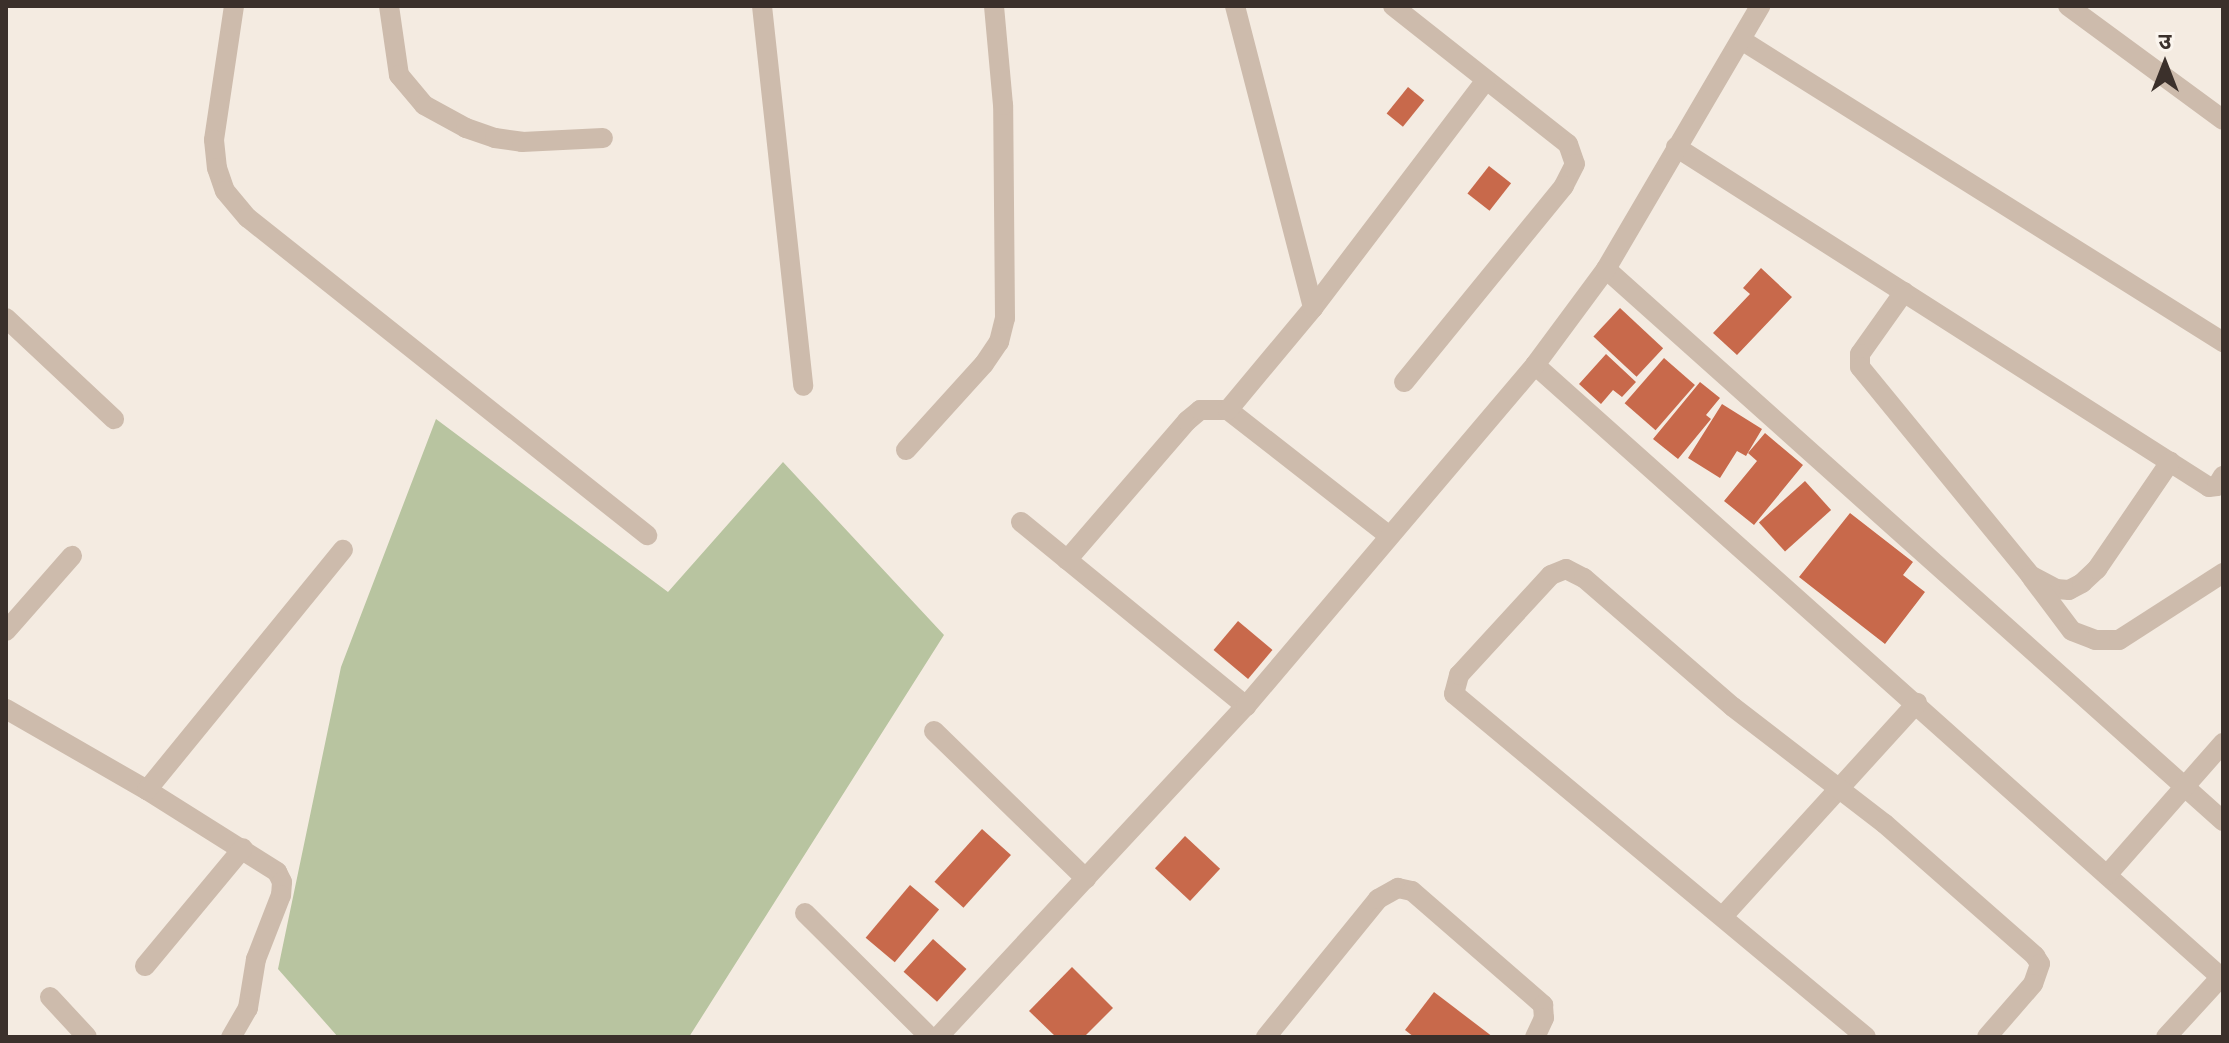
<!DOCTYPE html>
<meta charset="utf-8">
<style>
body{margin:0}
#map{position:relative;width:2229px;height:1043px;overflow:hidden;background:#f4ebe1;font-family:"Open Sans","Noto Sans Devanagari",sans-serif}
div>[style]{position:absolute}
.green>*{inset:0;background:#b8c4a0}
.building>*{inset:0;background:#c8694b;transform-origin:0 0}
.minor>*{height:20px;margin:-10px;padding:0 10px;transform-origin:10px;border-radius:10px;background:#cdbbac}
span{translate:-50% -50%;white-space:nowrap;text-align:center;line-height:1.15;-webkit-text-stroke:8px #fbf5ee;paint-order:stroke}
.frame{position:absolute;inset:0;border:8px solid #3b302b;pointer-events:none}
.north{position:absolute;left:2125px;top:24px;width:80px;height:80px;-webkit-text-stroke:6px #fbf5ee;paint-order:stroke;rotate:0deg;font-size:22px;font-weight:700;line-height:32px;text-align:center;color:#3b302b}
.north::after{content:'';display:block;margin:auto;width:28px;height:36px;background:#3b302b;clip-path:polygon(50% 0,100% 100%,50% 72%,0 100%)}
</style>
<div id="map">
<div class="green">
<i style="clip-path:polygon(436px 419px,668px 592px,783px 462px,944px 635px,689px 1037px,338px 1037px,278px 969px,341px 667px)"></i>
</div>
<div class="building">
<i style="left:1408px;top:87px;width:21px;height:34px;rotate:39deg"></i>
<i style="left:1489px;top:166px;width:28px;height:35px;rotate:38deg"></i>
<i style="clip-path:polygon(1761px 268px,1792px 297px,1737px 355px,1713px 333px,1750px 294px,1743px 288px)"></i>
<i style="left:1620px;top:308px;width:59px;height:39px;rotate:43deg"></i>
<i style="clip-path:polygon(1606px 354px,1636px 382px,1622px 397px,1613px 390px,1601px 404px,1579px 384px)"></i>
<i style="left:1664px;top:358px;width:41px;height:60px;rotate:41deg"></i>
<i style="clip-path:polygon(1700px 382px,1720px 398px,1706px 415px,1711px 419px,1678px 459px,1653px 439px)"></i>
<i style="clip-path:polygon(1722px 404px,1762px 429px,1746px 456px,1737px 451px,1720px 478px,1688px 458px)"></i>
<i style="clip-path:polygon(1765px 433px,1803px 465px,1754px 525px,1724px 501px,1757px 461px,1748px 453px)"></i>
<i style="left:1805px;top:481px;width:39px;height:62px;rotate:48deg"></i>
<i style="clip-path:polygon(1850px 513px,1913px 562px,1903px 575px,1925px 592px,1885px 644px,1799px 577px)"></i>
<i style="left:1238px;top:621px;width:45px;height:38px;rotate:40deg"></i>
<i style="left:982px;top:829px;width:39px;height:71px;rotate:42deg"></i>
<i style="left:1185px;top:836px;width:48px;height:44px;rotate:43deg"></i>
<i style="left:910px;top:885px;width:38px;height:69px;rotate:40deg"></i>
<i style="left:933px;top:939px;width:45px;height:44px;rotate:42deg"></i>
<i style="clip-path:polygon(1072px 967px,1113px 1008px,1084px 1037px,1056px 1037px,1029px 1011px)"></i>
<i style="clip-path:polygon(1434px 992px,1493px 1037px,1414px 1037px,1405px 1030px)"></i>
</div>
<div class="minor">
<i style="left:234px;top:6px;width:135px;rotate:98.5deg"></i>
<i style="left:214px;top:140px;width:28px;rotate:84deg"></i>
<i style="left:217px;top:168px;width:24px;rotate:71deg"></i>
<i style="left:225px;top:191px;width:35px;rotate:50deg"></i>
<i style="left:248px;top:218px;width:510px;rotate:38.47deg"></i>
<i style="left:389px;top:6px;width:70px;rotate:81.8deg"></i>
<i style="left:399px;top:75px;width:39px;rotate:50deg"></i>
<i style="left:424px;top:105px;width:48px;rotate:28.7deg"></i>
<i style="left:466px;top:128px;width:31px;rotate:19deg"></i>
<i style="left:495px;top:138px;width:27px;rotate:8deg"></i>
<i style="left:522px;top:142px;width:81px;rotate:-2.8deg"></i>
<i style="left:762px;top:6px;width:382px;rotate:83.8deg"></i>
<i style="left:1235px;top:6px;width:312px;rotate:75.5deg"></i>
<i style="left:1393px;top:6px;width:223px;rotate:38.3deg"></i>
<i style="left:1568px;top:144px;width:21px;rotate:71deg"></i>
<i style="left:1575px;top:164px;width:25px;rotate:117deg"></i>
<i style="left:1564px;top:186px;width:253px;rotate:129.2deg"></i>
<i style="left:2068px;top:6px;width:192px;rotate:36.3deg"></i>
<i style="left:1743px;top:41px;width:567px;rotate:32.09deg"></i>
<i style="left:1676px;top:147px;width:632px;rotate:32.53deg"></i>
<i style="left:2209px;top:487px;width:8px;rotate:-7deg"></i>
<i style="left:2217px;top:486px;width:12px;rotate:-59deg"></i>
<i style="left:1606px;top:269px;width:828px;rotate:41.82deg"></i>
<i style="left:1904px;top:292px;width:76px;rotate:125.4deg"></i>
<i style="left:1860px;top:354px;width:13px;rotate:90deg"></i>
<i style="left:1860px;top:367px;width:269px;rotate:50.7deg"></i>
<i style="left:2030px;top:575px;width:30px;rotate:28deg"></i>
<i style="left:2056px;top:589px;width:13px;rotate:4deg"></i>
<i style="left:2069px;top:590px;width:15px;rotate:-28deg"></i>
<i style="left:2082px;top:583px;width:21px;rotate:-43deg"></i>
<i style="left:2097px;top:569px;width:130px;rotate:-55.7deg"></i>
<i style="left:6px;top:318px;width:148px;rotate:43.1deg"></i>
<i style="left:1535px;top:365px;width:922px;rotate:41.75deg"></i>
<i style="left:1228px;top:410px;width:203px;rotate:38deg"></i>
<i style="left:906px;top:450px;width:116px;rotate:-47.8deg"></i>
<i style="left:984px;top:364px;width:27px;rotate:-56deg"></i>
<i style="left:999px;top:342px;width:25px;rotate:-76deg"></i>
<i style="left:1005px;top:318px;width:213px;rotate:-90.5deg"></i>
<i style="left:1003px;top:105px;width:99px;rotate:-95.2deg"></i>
<i style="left:1021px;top:522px;width:291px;rotate:39.3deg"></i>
<i style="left:1067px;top:560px;width:184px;rotate:-49.2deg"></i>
<i style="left:1187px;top:421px;width:17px;rotate:-40deg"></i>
<i style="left:1200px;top:410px;width:28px"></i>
<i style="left:1228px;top:410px;width:133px;rotate:-50.2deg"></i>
<i style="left:1313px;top:308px;width:285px;rotate:-52.8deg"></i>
<i style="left:2032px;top:578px;width:66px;rotate:53deg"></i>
<i style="left:2072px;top:631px;width:25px;rotate:21deg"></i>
<i style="left:2095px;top:640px;width:24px"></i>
<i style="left:2119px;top:640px;width:124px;rotate:-32.8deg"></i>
<i style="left:6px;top:631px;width:100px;rotate:-48.7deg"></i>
<i style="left:6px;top:709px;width:163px;rotate:29.9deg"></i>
<i style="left:147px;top:790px;width:154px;rotate:32.2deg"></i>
<i style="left:277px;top:872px;width:11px;rotate:63deg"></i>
<i style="left:282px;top:882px;width:13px;rotate:94deg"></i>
<i style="left:281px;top:895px;width:69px;rotate:111.3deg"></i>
<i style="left:256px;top:959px;width:50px;rotate:99.3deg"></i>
<i style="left:248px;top:1008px;width:34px;rotate:120deg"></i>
<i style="left:934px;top:731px;width:212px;rotate:44.2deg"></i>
<i style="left:147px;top:790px;width:310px;rotate:-50.8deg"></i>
<i style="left:2107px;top:875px;width:176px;rotate:-48.7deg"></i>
<i style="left:805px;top:913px;width:176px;rotate:44.8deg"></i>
<i style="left:1724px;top:915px;width:287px;rotate:-47.7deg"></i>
<i style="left:145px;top:966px;width:153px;rotate:-50.3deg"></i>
<i style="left:50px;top:997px;width:54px;rotate:47.2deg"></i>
<i style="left:938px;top:1037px;width:452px;rotate:-47.1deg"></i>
<i style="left:1246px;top:706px;width:447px;rotate:-49.7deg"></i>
<i style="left:1535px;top:365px;width:119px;rotate:-53.5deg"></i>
<i style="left:1606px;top:269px;width:305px;rotate:-59.6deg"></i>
<i style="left:1266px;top:1037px;width:178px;rotate:-50.9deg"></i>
<i style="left:1378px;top:899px;width:23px;rotate:-29deg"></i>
<i style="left:1398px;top:888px;width:14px;rotate:12deg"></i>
<i style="left:1412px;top:891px;width:174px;rotate:41deg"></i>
<i style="left:1543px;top:1005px;width:13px;rotate:86deg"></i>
<i style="left:1544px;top:1018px;width:21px;rotate:115deg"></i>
<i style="left:1866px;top:1037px;width:536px;rotate:-140.22deg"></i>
<i style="left:1454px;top:694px;width:20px;rotate:-75deg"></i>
<i style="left:1459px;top:675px;width:136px;rotate:-47.4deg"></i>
<i style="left:1551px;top:575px;width:16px;rotate:-22deg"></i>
<i style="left:1566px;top:569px;width:20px;rotate:27deg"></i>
<i style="left:1584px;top:578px;width:197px;rotate:40.9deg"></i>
<i style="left:1733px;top:707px;width:192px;rotate:37.6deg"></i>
<i style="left:1885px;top:824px;width:200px;rotate:41.3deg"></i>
<i style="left:2035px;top:956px;width:9px;rotate:58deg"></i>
<i style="left:2040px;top:964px;width:21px;rotate:109deg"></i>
<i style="left:2033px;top:984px;width:70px;rotate:131deg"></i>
<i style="left:2166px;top:1037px;width:81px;rotate:-47.5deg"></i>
</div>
<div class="frame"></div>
<div class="north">उ</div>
</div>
